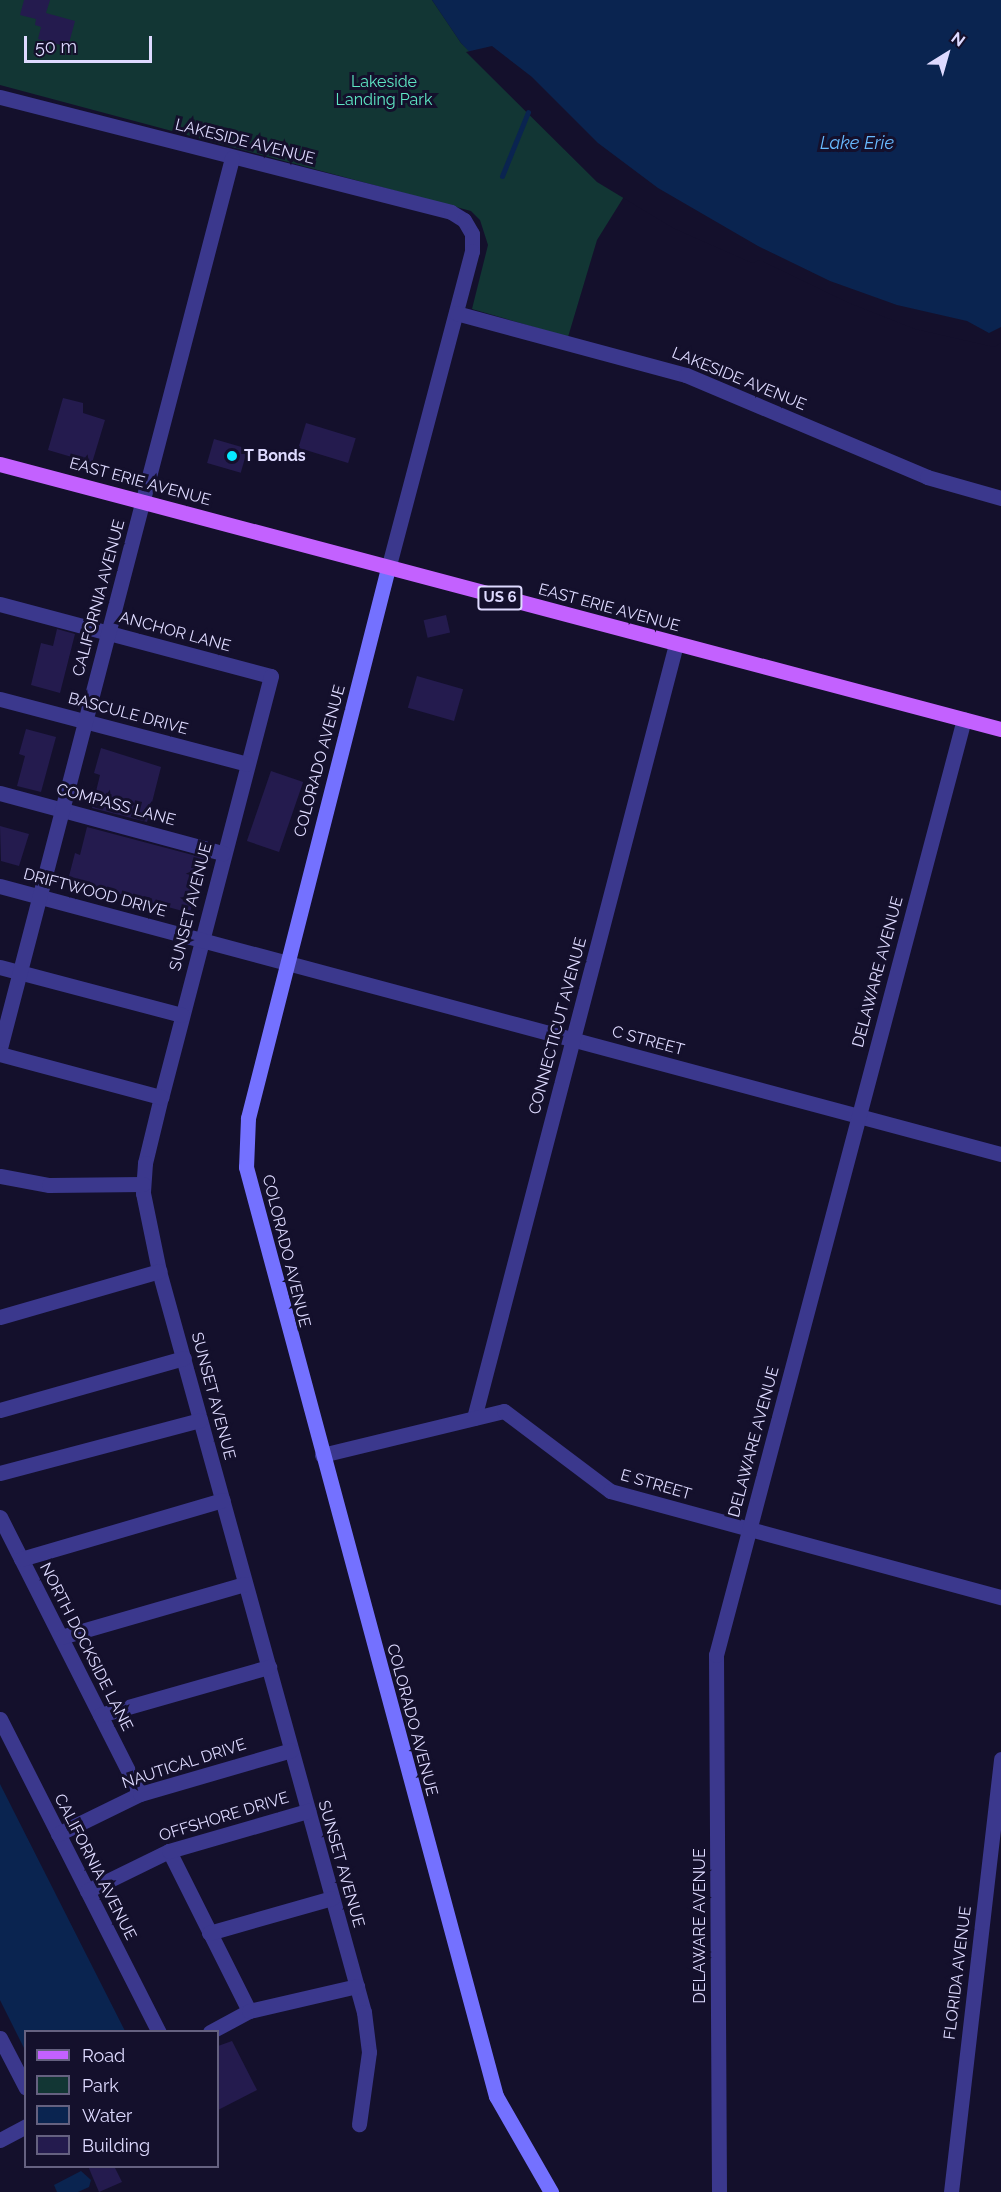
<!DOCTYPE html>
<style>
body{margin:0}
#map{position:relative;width:1001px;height:2192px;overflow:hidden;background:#14102c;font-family:Raleway,sans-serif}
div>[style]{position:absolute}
.green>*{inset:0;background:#123634}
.water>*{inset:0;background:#0a2450}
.pier>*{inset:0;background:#14102c}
.stream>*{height:5px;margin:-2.5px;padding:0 2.5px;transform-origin:2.5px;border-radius:2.5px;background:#0a2450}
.building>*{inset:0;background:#241b4e;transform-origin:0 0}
.minor>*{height:15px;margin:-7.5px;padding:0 7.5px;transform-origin:7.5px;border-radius:7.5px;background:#3b388d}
.secondary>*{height:15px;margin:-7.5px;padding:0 7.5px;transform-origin:7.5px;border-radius:7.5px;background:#7471ff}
.primary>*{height:15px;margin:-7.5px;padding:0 7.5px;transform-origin:7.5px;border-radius:7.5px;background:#c361ff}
.dots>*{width:16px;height:16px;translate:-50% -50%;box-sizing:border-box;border:3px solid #14102c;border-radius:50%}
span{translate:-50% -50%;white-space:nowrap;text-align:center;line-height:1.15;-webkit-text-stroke:6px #14102c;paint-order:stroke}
.shield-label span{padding:2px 4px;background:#14102c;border:2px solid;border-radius:4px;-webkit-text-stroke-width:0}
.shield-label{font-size:15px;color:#dedaff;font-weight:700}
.park-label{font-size:16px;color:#5ee7c4}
.street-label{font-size:16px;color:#dedaff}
.poi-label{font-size:16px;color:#dedaff;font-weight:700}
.left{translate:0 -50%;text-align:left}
.water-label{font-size:18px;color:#68baff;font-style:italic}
.legend{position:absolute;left:24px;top:2030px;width:195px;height:138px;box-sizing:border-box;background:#14102c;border:2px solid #656180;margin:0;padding:8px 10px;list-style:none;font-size:18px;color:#dedaff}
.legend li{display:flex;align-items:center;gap:12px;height:30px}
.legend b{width:30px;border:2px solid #656180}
.north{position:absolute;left:917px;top:24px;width:60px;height:60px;-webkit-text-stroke:4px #14102c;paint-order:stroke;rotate:37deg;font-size:16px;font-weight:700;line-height:24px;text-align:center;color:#dedaff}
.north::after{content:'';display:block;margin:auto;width:21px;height:27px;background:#dedaff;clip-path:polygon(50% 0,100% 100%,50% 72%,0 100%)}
.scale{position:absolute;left:24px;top:36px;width:128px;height:27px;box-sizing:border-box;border:3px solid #dedaff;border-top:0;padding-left:8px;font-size:18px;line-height:21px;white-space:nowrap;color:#dedaff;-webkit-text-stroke:4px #14102c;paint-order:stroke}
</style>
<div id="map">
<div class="green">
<i style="clip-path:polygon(0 0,432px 0,461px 43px,625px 195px,597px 240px,568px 337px,472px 309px,488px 245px,480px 220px,471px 211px,0 85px)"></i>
</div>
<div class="water">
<i style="clip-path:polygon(432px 0,1001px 0,1001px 339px,995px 344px,760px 257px,511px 95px,461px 43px)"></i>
<i style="clip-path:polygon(0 1784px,88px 1958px,125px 2031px,26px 2032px,25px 2050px,0 2000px)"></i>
<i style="clip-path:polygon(81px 2171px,91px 2180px,89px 2187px,78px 2192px,57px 2192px,54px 2185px)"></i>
</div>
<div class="pier">
<i style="clip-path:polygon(492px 46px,532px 77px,598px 143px,658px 188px,758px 246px,830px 281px,897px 305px,967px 321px,989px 333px,1001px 327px,1001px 343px,994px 347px,915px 329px,849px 303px,760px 260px,752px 263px,673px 228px,597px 182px,466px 52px)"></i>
</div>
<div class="stream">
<i style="left:502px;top:176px;width:69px;rotate:-67.9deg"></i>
</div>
<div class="building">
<i style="clip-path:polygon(24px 0,50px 0,46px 13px,75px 21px,68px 47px,38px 39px,41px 27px,35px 25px,36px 19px,20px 15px)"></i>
<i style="clip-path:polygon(63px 398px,83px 403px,83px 413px,105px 420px,92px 463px,48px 450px)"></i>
<i style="left:306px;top:423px;width:52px;height:26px;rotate:17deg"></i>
<i style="left:214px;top:439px;width:35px;height:25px;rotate:16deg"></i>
<i style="left:446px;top:615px;width:18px;height:23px;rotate:77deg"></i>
<i style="clip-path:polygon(57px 629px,75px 634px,60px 693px,31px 685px,41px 643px,53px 646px)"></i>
<i style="left:417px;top:676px;width:48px;height:33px;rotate:16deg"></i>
<i style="clip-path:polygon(26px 729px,56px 737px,41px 792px,17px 786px,25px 756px,19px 754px)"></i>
<i style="clip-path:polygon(101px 748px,161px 767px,147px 822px,92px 808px,100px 775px,94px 773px)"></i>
<i style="left:271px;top:771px;width:34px;height:74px;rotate:19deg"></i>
<i style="clip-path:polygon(0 826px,29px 834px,19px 866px,1px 861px)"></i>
<i style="clip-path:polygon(87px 827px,204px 858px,190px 913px,68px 880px,75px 853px,80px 855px)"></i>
<i style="clip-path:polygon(232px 2041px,257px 2090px,218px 2110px,218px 2046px)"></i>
<i style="clip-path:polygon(88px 2166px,114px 2166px,122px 2182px,99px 2192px)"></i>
</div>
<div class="minor">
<i style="left:0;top:97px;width:465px;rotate:14.3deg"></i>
<i style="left:451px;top:212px;width:15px;rotate:32deg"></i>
<i style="left:464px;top:220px;width:16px;rotate:60deg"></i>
<i style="left:472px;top:234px;width:17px;rotate:90deg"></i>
<i style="left:472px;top:251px;width:328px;rotate:104.8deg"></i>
<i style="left:456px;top:313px;width:238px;rotate:15.1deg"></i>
<i style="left:686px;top:375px;width:262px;rotate:22.9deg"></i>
<i style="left:927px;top:477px;width:77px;rotate:15.8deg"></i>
<i style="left:0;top:604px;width:280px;rotate:14.9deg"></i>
<i style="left:271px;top:676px;width:435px;rotate:104.6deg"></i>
<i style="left:161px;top:1097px;width:68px;rotate:103.6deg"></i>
<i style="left:145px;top:1163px;width:30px;rotate:94deg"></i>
<i style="left:143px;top:1193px;width:80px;rotate:78.4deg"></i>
<i style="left:159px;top:1271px;width:769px;rotate:74.54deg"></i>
<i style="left:364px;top:2012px;width:40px;rotate:82.9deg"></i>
<i style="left:369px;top:2052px;width:73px;rotate:97.9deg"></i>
<i style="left:0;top:699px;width:255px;rotate:14.7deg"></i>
<i style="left:0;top:793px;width:231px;rotate:15.1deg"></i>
<i style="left:0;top:886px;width:1036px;rotate:14.99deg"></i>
<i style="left:0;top:967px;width:188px;rotate:14.8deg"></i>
<i style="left:0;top:1048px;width:920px;rotate:-75.39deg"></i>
<i style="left:0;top:1054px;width:167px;rotate:15deg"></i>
<i style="left:0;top:1176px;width:50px;rotate:10.4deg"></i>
<i style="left:49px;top:1185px;width:94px;rotate:-0.6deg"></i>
<i style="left:0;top:1317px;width:166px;rotate:-16.1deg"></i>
<i style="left:0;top:1410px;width:191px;rotate:-15.8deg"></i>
<i style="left:474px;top:1418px;width:800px;rotate:-75.37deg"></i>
<i style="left:322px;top:1455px;width:187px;rotate:-13.6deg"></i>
<i style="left:504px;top:1411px;width:133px;rotate:37deg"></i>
<i style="left:610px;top:1491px;width:405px;rotate:15.2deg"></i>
<i style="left:0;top:1473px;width:207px;rotate:-14.8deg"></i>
<i style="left:0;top:1517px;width:310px;rotate:63.2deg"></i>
<i style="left:21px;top:1559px;width:210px;rotate:-16.3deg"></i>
<i style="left:61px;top:1637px;width:191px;rotate:-16.1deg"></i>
<i style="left:100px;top:1715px;width:176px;rotate:-15.9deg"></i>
<i style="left:0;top:1719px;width:351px;rotate:63.1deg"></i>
<i style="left:58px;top:1834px;width:91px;rotate:-26deg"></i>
<i style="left:140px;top:1794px;width:157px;rotate:-16.2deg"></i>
<i style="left:169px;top:1851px;width:179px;rotate:63.4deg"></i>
<i style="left:87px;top:1891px;width:91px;rotate:-26deg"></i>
<i style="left:169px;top:1851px;width:145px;rotate:-16.1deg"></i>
<i style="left:209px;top:1933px;width:128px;rotate:-15.9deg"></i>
<i style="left:210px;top:2032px;width:44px;rotate:-28.3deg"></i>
<i style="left:249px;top:2011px;width:111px;rotate:-13deg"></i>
<i style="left:0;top:2038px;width:56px;rotate:62.5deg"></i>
<i style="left:0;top:2140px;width:30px;rotate:-28deg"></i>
<i style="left:719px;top:2192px;width:537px;rotate:-90.32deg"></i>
<i style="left:716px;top:1655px;width:968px;rotate:-75.16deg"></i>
<i style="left:951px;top:2192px;width:436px;rotate:-83.4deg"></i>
</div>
<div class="secondary">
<i style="left:388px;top:568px;width:568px;rotate:104.28deg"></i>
<i style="left:248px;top:1118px;width:49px;rotate:92.3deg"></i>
<i style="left:246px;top:1167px;width:962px;rotate:74.94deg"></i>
<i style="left:496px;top:2096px;width:111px;rotate:60.2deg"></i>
</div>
<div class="primary">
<i style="left:0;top:464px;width:1035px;rotate:14.83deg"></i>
</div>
<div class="dots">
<i style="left:232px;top:456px;background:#06e8ff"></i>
</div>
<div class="shield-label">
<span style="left:500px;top:598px">US 6</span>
</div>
<div class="park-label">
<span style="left:384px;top:91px">Lakeside<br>Landing Park</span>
</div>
<div class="street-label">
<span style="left:245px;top:142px;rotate:14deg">LAKESIDE AVENUE</span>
<span style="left:739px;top:379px;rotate:22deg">LAKESIDE AVENUE</span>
<span style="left:140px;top:482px;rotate:15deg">EAST ERIE AVENUE</span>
<span style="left:99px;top:598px;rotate:-75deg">CALIFORNIA AVENUE</span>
<span style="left:609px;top:608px;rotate:15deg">EAST ERIE AVENUE</span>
<span style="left:175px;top:632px;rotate:15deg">ANCHOR LANE</span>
<span style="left:128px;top:714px;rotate:15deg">BASCULE DRIVE</span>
<span style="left:320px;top:761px;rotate:-75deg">COLORADO AVENUE</span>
<span style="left:116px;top:805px;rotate:15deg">COMPASS LANE</span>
<span style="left:95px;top:893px;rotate:15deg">DRIFTWOOD DRIVE</span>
<span style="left:191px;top:907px;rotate:-76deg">SUNSET AVENUE</span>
<span style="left:878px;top:972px;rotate:-75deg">DELAWARE AVENUE</span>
<span style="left:558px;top:1026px;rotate:-75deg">CONNECTICUT AVENUE</span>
<span style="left:648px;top:1041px;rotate:15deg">C STREET</span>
<span style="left:286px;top:1251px;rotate:76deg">COLORADO AVENUE</span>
<span style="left:213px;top:1396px;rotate:75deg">SUNSET AVENUE</span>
<span style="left:754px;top:1442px;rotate:-75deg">DELAWARE AVENUE</span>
<span style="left:656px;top:1485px;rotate:16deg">E STREET</span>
<span style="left:86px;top:1647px;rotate:63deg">NORTH DOCKSIDE LANE</span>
<span style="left:412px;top:1720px;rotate:75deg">COLORADO AVENUE</span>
<span style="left:184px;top:1764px;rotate:-18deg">NAUTICAL DRIVE</span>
<span style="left:224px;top:1817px;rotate:-17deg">OFFSHORE DRIVE</span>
<span style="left:341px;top:1864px;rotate:74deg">SUNSET AVENUE</span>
<span style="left:95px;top:1867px;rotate:63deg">CALIFORNIA AVENUE</span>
<span style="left:700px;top:1926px;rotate:-90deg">DELAWARE AVENUE</span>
<span style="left:958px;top:1973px;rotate:-83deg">FLORIDA AVENUE</span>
</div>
<div class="poi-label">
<span class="left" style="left:244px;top:456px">T Bonds</span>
</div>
<div class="water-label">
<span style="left:857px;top:143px">Lake Erie</span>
</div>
<ul class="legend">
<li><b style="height:8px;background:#c361ff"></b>Road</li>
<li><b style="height:16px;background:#123634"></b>Park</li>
<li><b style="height:16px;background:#0a2450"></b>Water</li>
<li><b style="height:16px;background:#241b4e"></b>Building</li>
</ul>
<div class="north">N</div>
<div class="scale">50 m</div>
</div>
